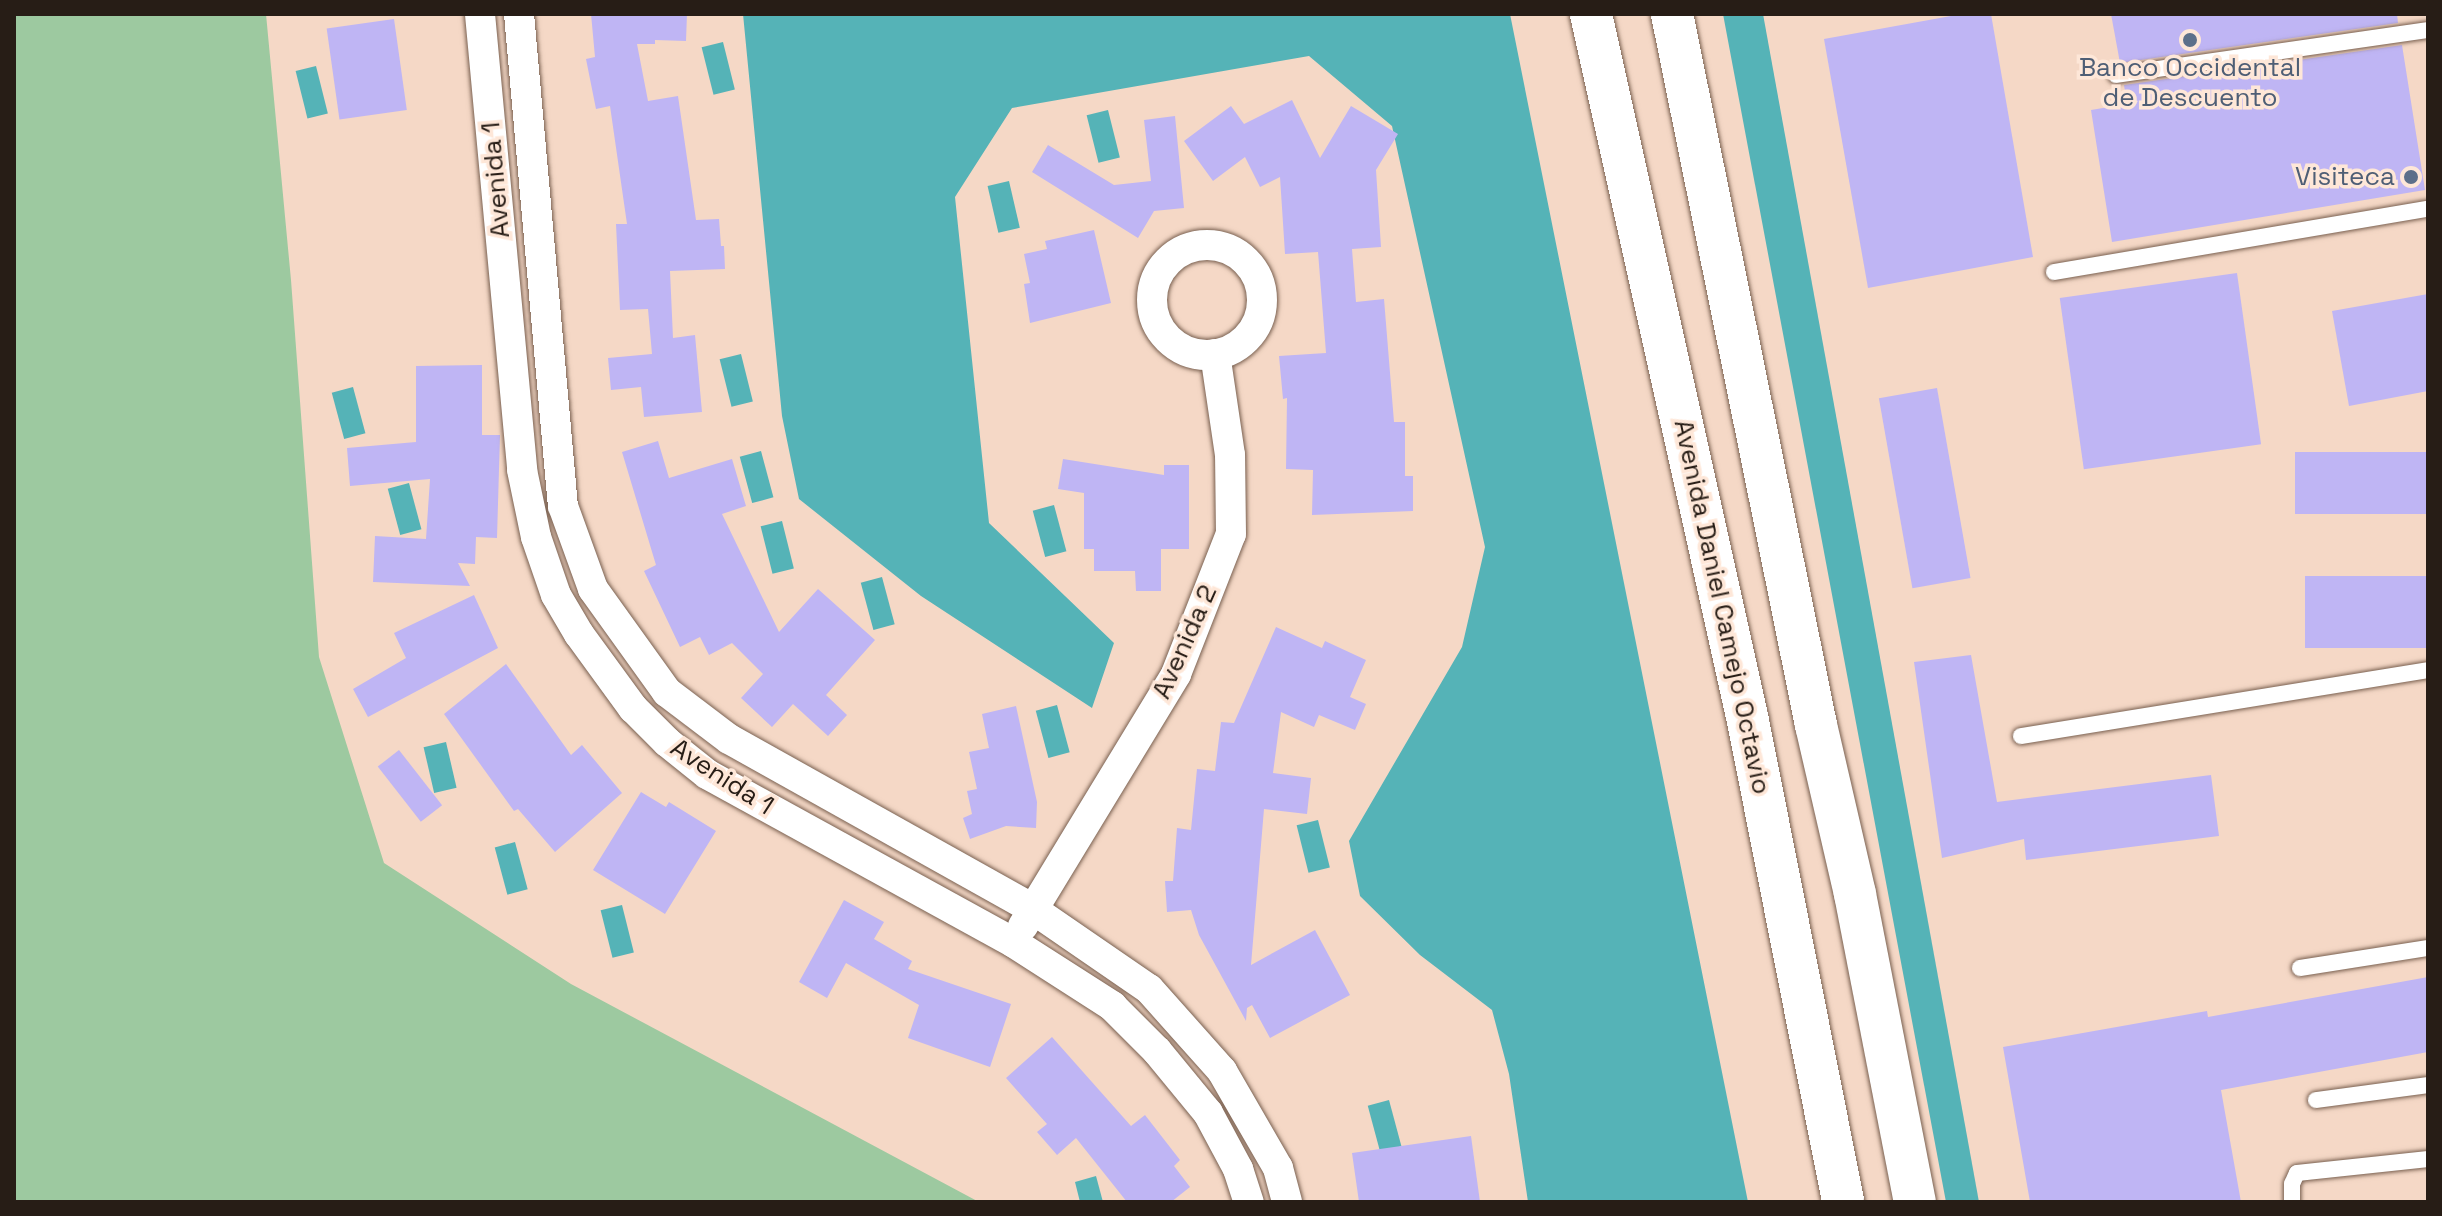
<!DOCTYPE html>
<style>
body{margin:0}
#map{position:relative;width:2442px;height:1216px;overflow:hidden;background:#f5d8c6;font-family:"Space Grotesk",sans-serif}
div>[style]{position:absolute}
.green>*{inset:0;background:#9dc9a0}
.water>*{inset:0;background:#55b3b7;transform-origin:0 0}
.building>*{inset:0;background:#bfb5f4;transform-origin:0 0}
.roads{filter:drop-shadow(0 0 2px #796050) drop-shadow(0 0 2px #796050)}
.lane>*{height:16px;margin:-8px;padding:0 8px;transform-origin:8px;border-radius:8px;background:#fff}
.street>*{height:30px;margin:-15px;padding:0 15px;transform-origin:15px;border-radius:15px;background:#fff}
.street>.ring{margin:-15px;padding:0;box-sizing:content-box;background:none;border:30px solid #fff;border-radius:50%}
.secondary>*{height:42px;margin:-21px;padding:0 21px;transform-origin:21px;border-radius:21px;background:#fff}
.dots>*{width:22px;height:22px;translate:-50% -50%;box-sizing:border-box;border:4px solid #fee7d8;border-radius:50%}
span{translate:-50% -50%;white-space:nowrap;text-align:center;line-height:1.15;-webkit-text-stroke:7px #fee7d8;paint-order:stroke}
.service-label{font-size:26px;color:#4e5e75}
.right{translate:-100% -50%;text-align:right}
.street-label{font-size:26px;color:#271d16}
.frame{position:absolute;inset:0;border:16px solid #271d16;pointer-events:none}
</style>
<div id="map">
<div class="green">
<i style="clip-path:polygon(14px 14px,266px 14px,291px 280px,319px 657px,384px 863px,571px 984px,979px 1202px,14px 1202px)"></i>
</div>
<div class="water">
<i style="clip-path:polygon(743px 14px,1510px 14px,1748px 1202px,1528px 1202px,1509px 1074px,1492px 1010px,1420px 955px,1360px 896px,1349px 841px,1462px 647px,1485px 547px,1392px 126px,1309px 56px,1012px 108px,955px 197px,989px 523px,1114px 643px,1092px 708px,921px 596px,799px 499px,782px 416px)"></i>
<i style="clip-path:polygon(1723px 14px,1763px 14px,1979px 1202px,1946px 1202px)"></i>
<i style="left:723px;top:42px;width:49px;height:22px;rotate:76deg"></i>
<i style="left:316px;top:66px;width:49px;height:21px;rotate:76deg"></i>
<i style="left:1108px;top:110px;width:49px;height:22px;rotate:76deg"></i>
<i style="left:1009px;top:181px;width:48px;height:22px;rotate:77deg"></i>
<i style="left:741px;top:354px;width:49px;height:22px;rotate:76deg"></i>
<i style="left:353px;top:387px;width:48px;height:22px;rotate:75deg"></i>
<i style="left:761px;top:451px;width:48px;height:22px;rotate:75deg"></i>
<i style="left:409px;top:483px;width:48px;height:22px;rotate:75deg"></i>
<i style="left:1054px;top:505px;width:48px;height:22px;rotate:75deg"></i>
<i style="left:782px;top:521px;width:49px;height:22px;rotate:76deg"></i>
<i style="left:882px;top:577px;width:49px;height:22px;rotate:75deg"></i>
<i style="left:1057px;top:705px;width:49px;height:22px;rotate:75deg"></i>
<i style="left:446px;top:742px;width:47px;height:23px;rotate:77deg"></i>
<i style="left:1318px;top:820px;width:49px;height:22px;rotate:76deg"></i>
<i style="left:515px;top:842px;width:49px;height:21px;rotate:75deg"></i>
<i style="left:622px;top:905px;width:49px;height:22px;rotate:76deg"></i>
<i style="left:1389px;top:1100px;width:48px;height:22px;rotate:75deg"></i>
<i style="clip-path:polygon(1096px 1176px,1103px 1202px,1080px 1202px,1075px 1182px)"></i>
</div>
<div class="building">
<i style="clip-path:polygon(591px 14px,687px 14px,686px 41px,655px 40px,655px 44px,637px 44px,648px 101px,678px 96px,696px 220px,719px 219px,721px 246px,724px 246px,725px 269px,670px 271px,673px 338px,695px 335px,702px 412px,644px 417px,641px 387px,611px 390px,608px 358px,652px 354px,648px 309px,620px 310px,616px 224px,627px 224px,610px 106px,596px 109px,586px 59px,595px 57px)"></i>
<i style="clip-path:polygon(1962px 14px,1991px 14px,2033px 257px,1868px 288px,1824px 39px)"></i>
<i style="clip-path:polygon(2111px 14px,2397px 14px,2398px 23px,2120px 63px)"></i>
<i style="left:394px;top:19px;width:92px;height:68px;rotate:82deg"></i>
<i style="clip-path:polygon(2402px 45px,2425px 190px,2112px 242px,2091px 110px,2127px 104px,2124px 85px)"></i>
<i style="clip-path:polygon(1292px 100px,1320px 158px,1351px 106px,1398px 134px,1376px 170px,1381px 247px,1352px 249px,1356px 302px,1384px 299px,1394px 422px,1405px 422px,1405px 476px,1413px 476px,1413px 511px,1312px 515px,1313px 470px,1286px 469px,1287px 398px,1283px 399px,1279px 356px,1326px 353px,1318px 252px,1285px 254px,1280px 177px,1260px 187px,1245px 157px,1213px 181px,1184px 141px,1231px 106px,1244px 124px)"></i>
<i style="clip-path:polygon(1175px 116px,1184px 208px,1154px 211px,1138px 238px,1032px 172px,1048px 145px,1114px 185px,1151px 181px,1144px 120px)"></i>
<i style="clip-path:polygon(1094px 230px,1111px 303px,1030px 323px,1024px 284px,1030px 283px,1024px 254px,1047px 249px,1045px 241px)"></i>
<i style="left:2237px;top:273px;width:173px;height:179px;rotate:82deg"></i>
<i style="clip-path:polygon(2428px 294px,2428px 391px,2349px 406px,2332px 311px)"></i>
<i style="clip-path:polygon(482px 365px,482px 435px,500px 435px,497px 538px,476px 537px,475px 564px,458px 563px,470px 586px,373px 582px,375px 536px,426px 539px,430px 479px,350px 486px,347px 448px,416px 442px,416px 366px)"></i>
<i style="left:1937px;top:388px;width:193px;height:59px;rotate:80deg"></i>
<i style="clip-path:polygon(658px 441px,669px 478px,732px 459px,746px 506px,722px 514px,779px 632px,818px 589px,875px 640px,826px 695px,847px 715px,828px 736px,793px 704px,772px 727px,741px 698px,763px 674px,732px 643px,709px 655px,700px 637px,680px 647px,644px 571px,656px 565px,622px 452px)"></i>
<i style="left:2428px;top:452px;width:62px;height:133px;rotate:90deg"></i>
<i style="clip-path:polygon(1063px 459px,1164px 475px,1164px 465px,1189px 465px,1189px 549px,1161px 549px,1161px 591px,1136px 591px,1135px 571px,1094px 571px,1094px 549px,1084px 549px,1084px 493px,1058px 489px)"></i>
<i style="left:2428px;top:576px;width:72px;height:123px;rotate:90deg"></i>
<i style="clip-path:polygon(474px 595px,498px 648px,368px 717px,353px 689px,406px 658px,394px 633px)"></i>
<i style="clip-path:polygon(1276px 627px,1322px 648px,1325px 641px,1366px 660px,1350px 697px,1366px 704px,1355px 730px,1319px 715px,1314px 727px,1281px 712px,1273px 773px,1311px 778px,1307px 814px,1264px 809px,1251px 965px,1315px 930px,1350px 995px,1270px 1038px,1252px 1005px,1247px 1008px,1246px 1021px,1199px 935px,1191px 910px,1167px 912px,1165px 881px,1173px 881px,1177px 828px,1191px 830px,1197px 769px,1215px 771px,1221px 722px,1234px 723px)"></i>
<i style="clip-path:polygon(1971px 655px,1997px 802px,2211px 775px,2219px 836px,2026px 860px,2024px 839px,1942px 858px,1914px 662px)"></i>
<i style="clip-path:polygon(506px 664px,571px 755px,582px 745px,622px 793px,555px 852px,518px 809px,514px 811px,444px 714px)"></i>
<i style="clip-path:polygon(1016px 706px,1037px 802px,1036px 828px,1006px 826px,970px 839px,963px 818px,972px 814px,967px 791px,977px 789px,969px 752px,989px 748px,982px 714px)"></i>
<i style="left:399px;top:750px;width:70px;height:27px;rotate:52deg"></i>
<i style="clip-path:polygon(641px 792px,666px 807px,669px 802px,716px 831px,665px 914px,593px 870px)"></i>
<i style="clip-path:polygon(844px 900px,884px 922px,874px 939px,912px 961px,908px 969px,1011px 1004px,990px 1067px,908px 1038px,919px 1005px,846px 963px,827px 998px,799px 982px)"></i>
<i style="clip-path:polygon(2428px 977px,2428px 1052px,2221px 1090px,2241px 1202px,2030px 1202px,2003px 1047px,2207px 1011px,2208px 1017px)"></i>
<i style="clip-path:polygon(1052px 1037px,1131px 1126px,1145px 1115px,1180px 1160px,1174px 1166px,1190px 1187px,1171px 1202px,1127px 1202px,1076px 1138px,1057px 1155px,1037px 1132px,1047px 1124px,1006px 1078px)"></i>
<i style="clip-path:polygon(1471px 1136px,1480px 1202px,1359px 1202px,1352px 1153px)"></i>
</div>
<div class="roads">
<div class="lane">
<i style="left:2116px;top:75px;width:315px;rotate:-8.2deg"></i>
<i style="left:2054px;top:272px;width:379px;rotate:-9.6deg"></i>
<i style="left:2021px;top:736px;width:412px;rotate:-9.2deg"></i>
<i style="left:2300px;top:968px;width:130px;rotate:-8.9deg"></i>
<i style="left:2316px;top:1100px;width:113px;rotate:-7.6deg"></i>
<i style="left:2292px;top:1202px;width:18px;rotate:-90deg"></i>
<i style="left:2292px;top:1184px;width:12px;rotate:-66deg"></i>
<i style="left:2297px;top:1173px;width:132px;rotate:-6.1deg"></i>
</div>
<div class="street">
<i style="left:480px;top:14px;width:458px;rotate:84.7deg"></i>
<i style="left:522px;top:470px;width:68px;rotate:78.2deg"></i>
<i style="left:536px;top:537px;width:61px;rotate:71deg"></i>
<i style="left:556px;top:595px;width:45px;rotate:59.5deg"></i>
<i style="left:579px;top:634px;width:92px;rotate:53.9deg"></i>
<i style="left:633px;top:708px;width:48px;rotate:45deg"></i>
<i style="left:667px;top:742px;width:51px;rotate:38.7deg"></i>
<i style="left:707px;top:774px;width:350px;rotate:28.8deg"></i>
<i style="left:1014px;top:943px;width:117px;rotate:32.7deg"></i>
<i style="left:1112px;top:1006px;width:64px;rotate:45deg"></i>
<i style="left:1157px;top:1051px;width:80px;rotate:50.6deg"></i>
<i style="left:1208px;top:1113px;width:64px;rotate:61.8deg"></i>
<i style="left:1238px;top:1169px;width:35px;rotate:72deg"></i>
<i style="left:519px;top:14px;width:494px;rotate:84.9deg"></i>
<i style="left:563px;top:506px;width:88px;rotate:70.1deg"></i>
<i style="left:593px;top:589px;width:127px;rotate:54.3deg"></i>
<i style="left:667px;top:692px;width:78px;rotate:37.2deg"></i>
<i style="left:729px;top:739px;width:346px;rotate:29.2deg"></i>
<i style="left:1031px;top:908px;width:143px;rotate:34.5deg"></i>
<i style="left:1149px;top:989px;width:110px;rotate:48.3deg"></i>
<i style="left:1222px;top:1071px;width:112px;rotate:60deg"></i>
<i style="left:1278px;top:1168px;width:35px;rotate:75deg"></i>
<i class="ring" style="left:1152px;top:245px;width:80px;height:80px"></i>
<i style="left:1023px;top:926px;width:295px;rotate:-58.7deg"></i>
<i style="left:1176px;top:674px;width:150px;rotate:-68.6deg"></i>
<i style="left:1231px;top:534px;width:79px;rotate:-90.7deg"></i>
<i style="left:1230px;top:455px;width:102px;rotate:-98.4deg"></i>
</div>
<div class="secondary">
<i style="left:1591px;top:14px;width:724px;rotate:77.48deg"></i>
<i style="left:1748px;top:721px;width:490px;rotate:78.8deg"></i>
<i style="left:1672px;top:14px;width:725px;rotate:78.55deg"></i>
<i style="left:1816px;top:725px;width:173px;rotate:77deg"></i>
<i style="left:1855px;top:894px;width:314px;rotate:79deg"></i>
</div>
</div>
<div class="dots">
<i style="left:2190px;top:40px;background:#5c6f8a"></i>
<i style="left:2411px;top:177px;background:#5c6f8a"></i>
</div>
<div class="service-label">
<span style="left:2190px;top:83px">Banco Occidental<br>de Descuento</span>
<span class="right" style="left:2395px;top:177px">Visiteca</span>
</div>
<div class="street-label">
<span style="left:496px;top:180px;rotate:-95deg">Avenida 1</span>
<span style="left:1722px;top:607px;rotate:78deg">Avenida Daniel Camejo Octavio</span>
<span style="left:1185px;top:642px;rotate:-66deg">Avenida 2</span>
<span style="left:722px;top:777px;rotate:33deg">Avenida 1</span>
</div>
<div class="frame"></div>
</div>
